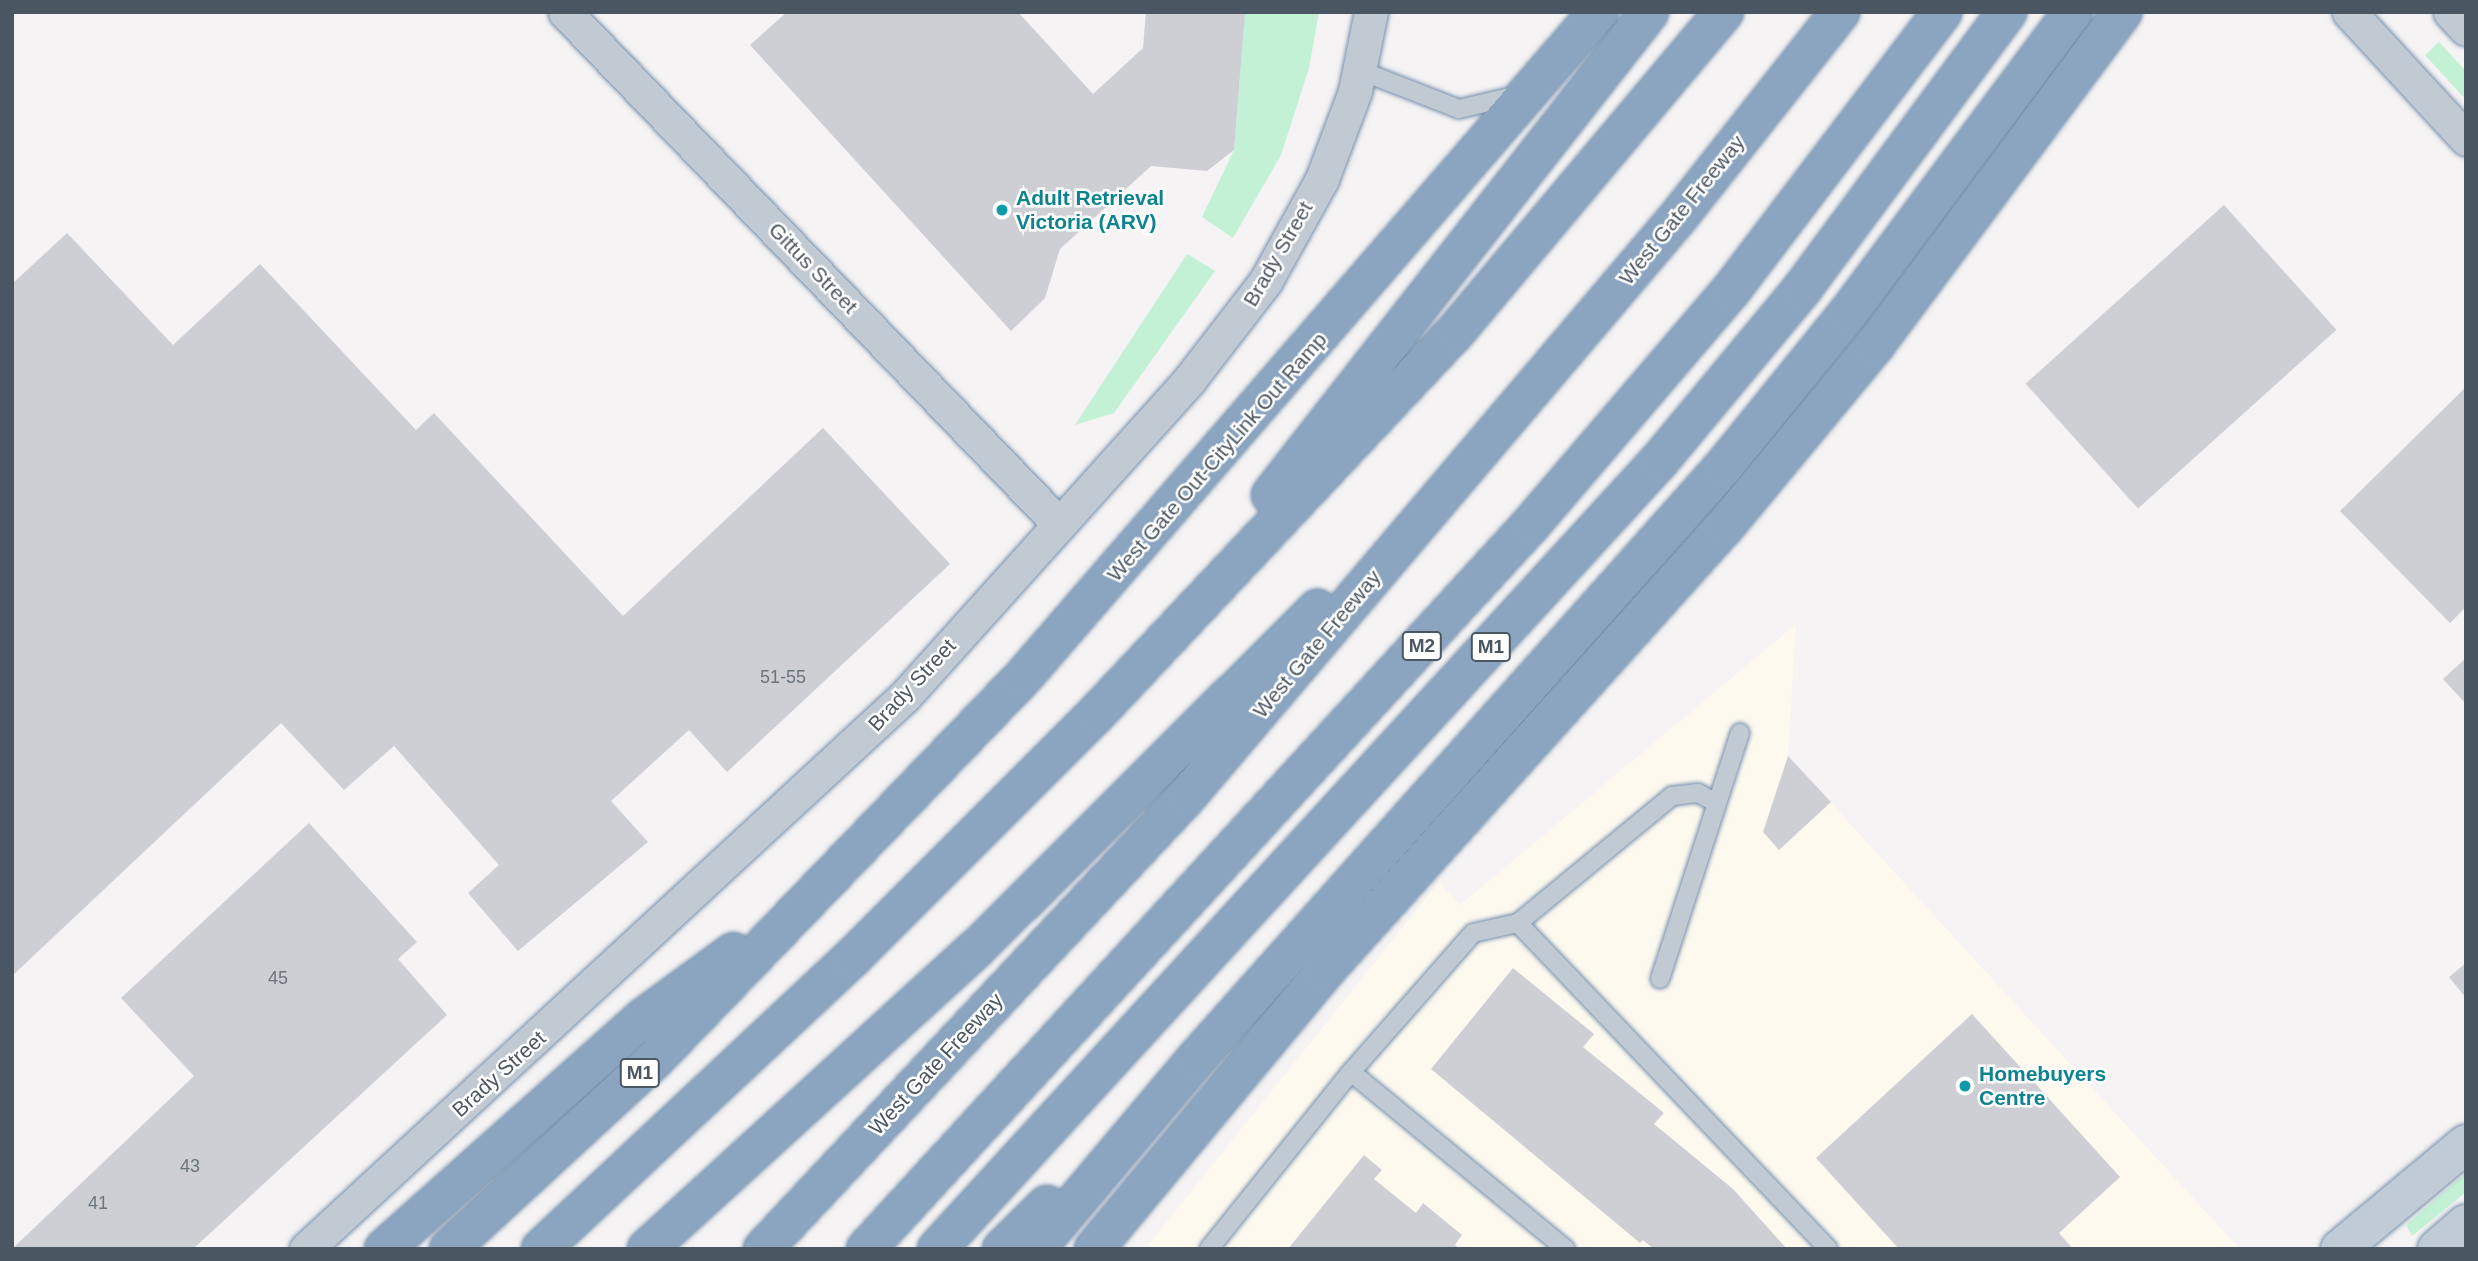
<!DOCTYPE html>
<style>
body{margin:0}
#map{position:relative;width:2478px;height:1261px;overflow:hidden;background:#f5f3f3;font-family:Helvetica,sans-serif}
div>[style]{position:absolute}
.commercial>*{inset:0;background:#fdf9ef}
.green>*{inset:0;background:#c3f1d5}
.building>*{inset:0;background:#cdcfd5;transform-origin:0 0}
.roads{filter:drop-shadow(0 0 2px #7690ad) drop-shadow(0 0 2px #7690ad)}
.lane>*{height:18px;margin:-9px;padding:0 9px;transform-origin:9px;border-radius:9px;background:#c1cad2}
.street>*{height:33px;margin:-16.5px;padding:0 16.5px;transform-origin:16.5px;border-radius:16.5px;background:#c1cad2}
.secondary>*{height:38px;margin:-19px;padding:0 19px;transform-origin:19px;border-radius:19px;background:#c1cbd6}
.highway>*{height:38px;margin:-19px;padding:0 19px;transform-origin:19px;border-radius:19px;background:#8ba5c1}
.dots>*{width:19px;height:19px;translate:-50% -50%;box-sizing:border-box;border:4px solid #fff;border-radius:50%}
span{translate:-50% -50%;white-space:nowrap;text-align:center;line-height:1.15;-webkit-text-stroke:5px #fff;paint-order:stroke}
.number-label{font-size:18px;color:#6b747e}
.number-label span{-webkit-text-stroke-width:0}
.shield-label span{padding:2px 5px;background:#fff;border:2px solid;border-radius:5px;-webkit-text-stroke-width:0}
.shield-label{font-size:19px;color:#4a5661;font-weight:700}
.culture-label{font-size:21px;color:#0d838f;font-weight:700}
.left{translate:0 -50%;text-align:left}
.street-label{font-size:21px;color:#4a5661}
.frame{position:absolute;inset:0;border:14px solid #4a5661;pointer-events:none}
</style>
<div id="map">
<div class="commercial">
<i style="clip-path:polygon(1796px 624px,1788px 756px,2240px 1249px,1145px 1249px,1439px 882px,1460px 905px)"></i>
</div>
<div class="green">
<i style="clip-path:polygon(1245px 12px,1319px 12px,1309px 68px,1281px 155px,1233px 238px,1202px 217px,1234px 150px)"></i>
<i style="clip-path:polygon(2439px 42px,2466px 71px,2466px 100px,2425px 55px)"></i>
<i style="clip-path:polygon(1187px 254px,1215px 271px,1114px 413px,1075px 425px)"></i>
<i style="clip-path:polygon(2466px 1173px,2466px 1192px,2412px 1236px,2406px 1225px)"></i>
</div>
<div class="building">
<i style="clip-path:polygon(787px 12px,1018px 12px,1093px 94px,1143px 48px,1146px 12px,1245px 14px,1234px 150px,1207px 171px,1151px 166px,1060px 249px,1045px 298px,1011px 331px,750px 45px)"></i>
<i style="left:2224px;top:205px;width:168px;height:267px;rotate:48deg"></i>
<i style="clip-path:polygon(67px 233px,173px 345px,260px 264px,416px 430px,434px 413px,623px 616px,823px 428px,950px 564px,727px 772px,689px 730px,611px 801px,648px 842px,518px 951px,468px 893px,499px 865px,394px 746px,344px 790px,281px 723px,12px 976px,12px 284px)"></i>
<i style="clip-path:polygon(2466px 387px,2466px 607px,2450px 623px,2340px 511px)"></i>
<i style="clip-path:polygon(2466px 658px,2466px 704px,2443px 679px)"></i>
<i style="clip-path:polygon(1788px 756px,1831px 802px,1779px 850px,1763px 832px)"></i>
<i style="clip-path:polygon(309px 823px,417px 942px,398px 959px,447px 1015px,193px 1249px,12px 1249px,194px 1076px,121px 998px)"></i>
<i style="clip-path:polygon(2466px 963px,2466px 998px,2449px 977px)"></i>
<i style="clip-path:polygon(1513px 968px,1594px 1034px,1583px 1047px,1664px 1113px,1654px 1124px,1733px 1189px,1787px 1249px,1654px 1249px,1643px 1240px,1640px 1243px,1431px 1069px)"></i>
<i style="clip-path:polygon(1972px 1014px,2120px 1177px,2059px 1233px,2073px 1249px,1899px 1249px,1816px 1158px)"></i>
<i style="clip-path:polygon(1364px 1155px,1382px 1170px,1374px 1179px,1416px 1213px,1423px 1203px,1462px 1235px,1455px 1245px,1460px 1249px,1288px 1249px)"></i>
</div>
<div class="roads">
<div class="lane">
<i style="left:1359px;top:70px;width:107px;rotate:21.3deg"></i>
<i style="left:1459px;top:109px;width:61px;rotate:-13.3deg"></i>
<i style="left:1518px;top:923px;width:450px;rotate:46.4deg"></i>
<i style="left:1660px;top:979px;width:259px;rotate:-72deg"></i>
<i style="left:1351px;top:1072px;width:185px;rotate:-48.7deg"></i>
<i style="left:1473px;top:933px;width:46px;rotate:-12.5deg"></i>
<i style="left:1518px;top:923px;width:200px;rotate:-39.5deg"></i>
<i style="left:1672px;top:796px;width:26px;rotate:-7deg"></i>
<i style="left:1698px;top:793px;width:21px;rotate:28deg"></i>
<i style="left:1209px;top:1249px;width:227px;rotate:-51.3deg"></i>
<i style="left:1351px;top:1072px;width:278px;rotate:39.5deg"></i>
</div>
<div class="street">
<i style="left:565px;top:12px;width:711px;rotate:46.03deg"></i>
<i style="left:2349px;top:12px;width:173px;rotate:47.3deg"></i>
<i style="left:2450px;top:12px;width:23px;rotate:47deg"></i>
<i style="left:306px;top:1249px;width:815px;rotate:-42.71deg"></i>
<i style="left:905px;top:696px;width:426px;rotate:-48deg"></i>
<i style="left:1190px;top:379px;width:123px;rotate:-52.3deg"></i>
<i style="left:1265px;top:282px;width:118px;rotate:-61deg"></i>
<i style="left:1322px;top:179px;width:94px;rotate:-69.4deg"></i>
<i style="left:1355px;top:91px;width:81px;rotate:-78.6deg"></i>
</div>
<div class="secondary">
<i style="left:2340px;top:1249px;width:164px;rotate:-39.8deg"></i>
<i style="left:2437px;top:1249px;width:38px;rotate:-41deg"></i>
</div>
<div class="highway">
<i style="left:1271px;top:495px;width:613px;rotate:-51.95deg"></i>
<i style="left:384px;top:1249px;width:347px;rotate:-41.7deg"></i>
<i style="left:643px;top:1018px;width:112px;rotate:-36deg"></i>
<i style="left:449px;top:1249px;width:282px;rotate:-42.7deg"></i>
<i style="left:656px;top:1058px;width:530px;rotate:-46.07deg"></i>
<i style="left:1024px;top:676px;width:878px;rotate:-49.16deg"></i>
<i style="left:541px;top:1249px;width:426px;rotate:-43.1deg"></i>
<i style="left:852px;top:958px;width:346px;rotate:-45deg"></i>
<i style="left:1097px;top:713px;width:526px;rotate:-46.77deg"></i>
<i style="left:1457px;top:330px;width:415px;rotate:-50deg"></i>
<i style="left:647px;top:1249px;width:445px;rotate:-42.4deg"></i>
<i style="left:976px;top:949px;width:482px;rotate:-44.9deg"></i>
<i style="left:763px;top:1249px;width:620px;rotate:-46.89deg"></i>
<i style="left:1187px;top:796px;width:761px;rotate:-49.69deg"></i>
<i style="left:1679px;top:216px;width:260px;rotate:-51.7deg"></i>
<i style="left:866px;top:1249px;width:987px;rotate:-47.46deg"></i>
<i style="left:1533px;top:522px;width:306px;rotate:-49.5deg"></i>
<i style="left:1732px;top:289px;width:348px;rotate:-52.8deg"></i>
<i style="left:937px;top:1249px;width:1070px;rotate:-47.5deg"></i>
<i style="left:1660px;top:460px;width:222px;rotate:-50.3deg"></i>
<i style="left:1802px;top:289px;width:345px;rotate:-53.5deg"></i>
<i style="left:1002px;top:1249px;width:63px;rotate:-44.4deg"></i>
<i style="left:1036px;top:1249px;width:248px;rotate:-49.9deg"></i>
<i style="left:1196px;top:1059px;width:795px;rotate:-48.31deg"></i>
<i style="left:1725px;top:465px;width:197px;rotate:-51deg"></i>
<i style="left:1849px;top:312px;width:374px;rotate:-53.3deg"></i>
<i style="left:1094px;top:1249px;width:359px;rotate:-50.3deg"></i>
<i style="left:1323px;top:973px;width:603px;rotate:-48.03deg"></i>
<i style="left:1726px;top:525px;width:234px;rotate:-50.4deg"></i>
<i style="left:1875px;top:345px;width:415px;rotate:-53.4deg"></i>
</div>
</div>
<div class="dots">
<i style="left:1002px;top:210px;background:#0f9aa8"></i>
<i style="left:1965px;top:1086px;background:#0f9aa8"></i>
</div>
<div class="number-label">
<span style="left:783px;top:677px">51-55</span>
<span style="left:278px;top:978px">45</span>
<span style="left:190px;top:1166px">43</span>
<span style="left:98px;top:1203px">41</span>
</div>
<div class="shield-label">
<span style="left:1422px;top:646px">M2</span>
<span style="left:1491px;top:647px">M1</span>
<span style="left:640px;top:1073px">M1</span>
</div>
<div class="culture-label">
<span class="left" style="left:1016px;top:210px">Adult Retrieval<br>Victoria (ARV)</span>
<span class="left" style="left:1979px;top:1086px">Homebuyers<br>Centre</span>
</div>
<div class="street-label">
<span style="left:1682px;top:210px;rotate:-51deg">West Gate Freeway</span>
<span style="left:1278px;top:254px;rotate:-60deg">Brady Street</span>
<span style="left:813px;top:268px;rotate:46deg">Gittus Street</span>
<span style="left:1217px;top:457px;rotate:-49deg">West Gate Out-CityLink Out Ramp</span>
<span style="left:1317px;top:644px;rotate:-50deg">West Gate Freeway</span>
<span style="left:912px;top:685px;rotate:-47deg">Brady Street</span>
<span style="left:936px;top:1064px;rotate:-47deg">West Gate Freeway</span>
<span style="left:499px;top:1074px;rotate:-42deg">Brady Street</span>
</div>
<div class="frame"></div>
</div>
